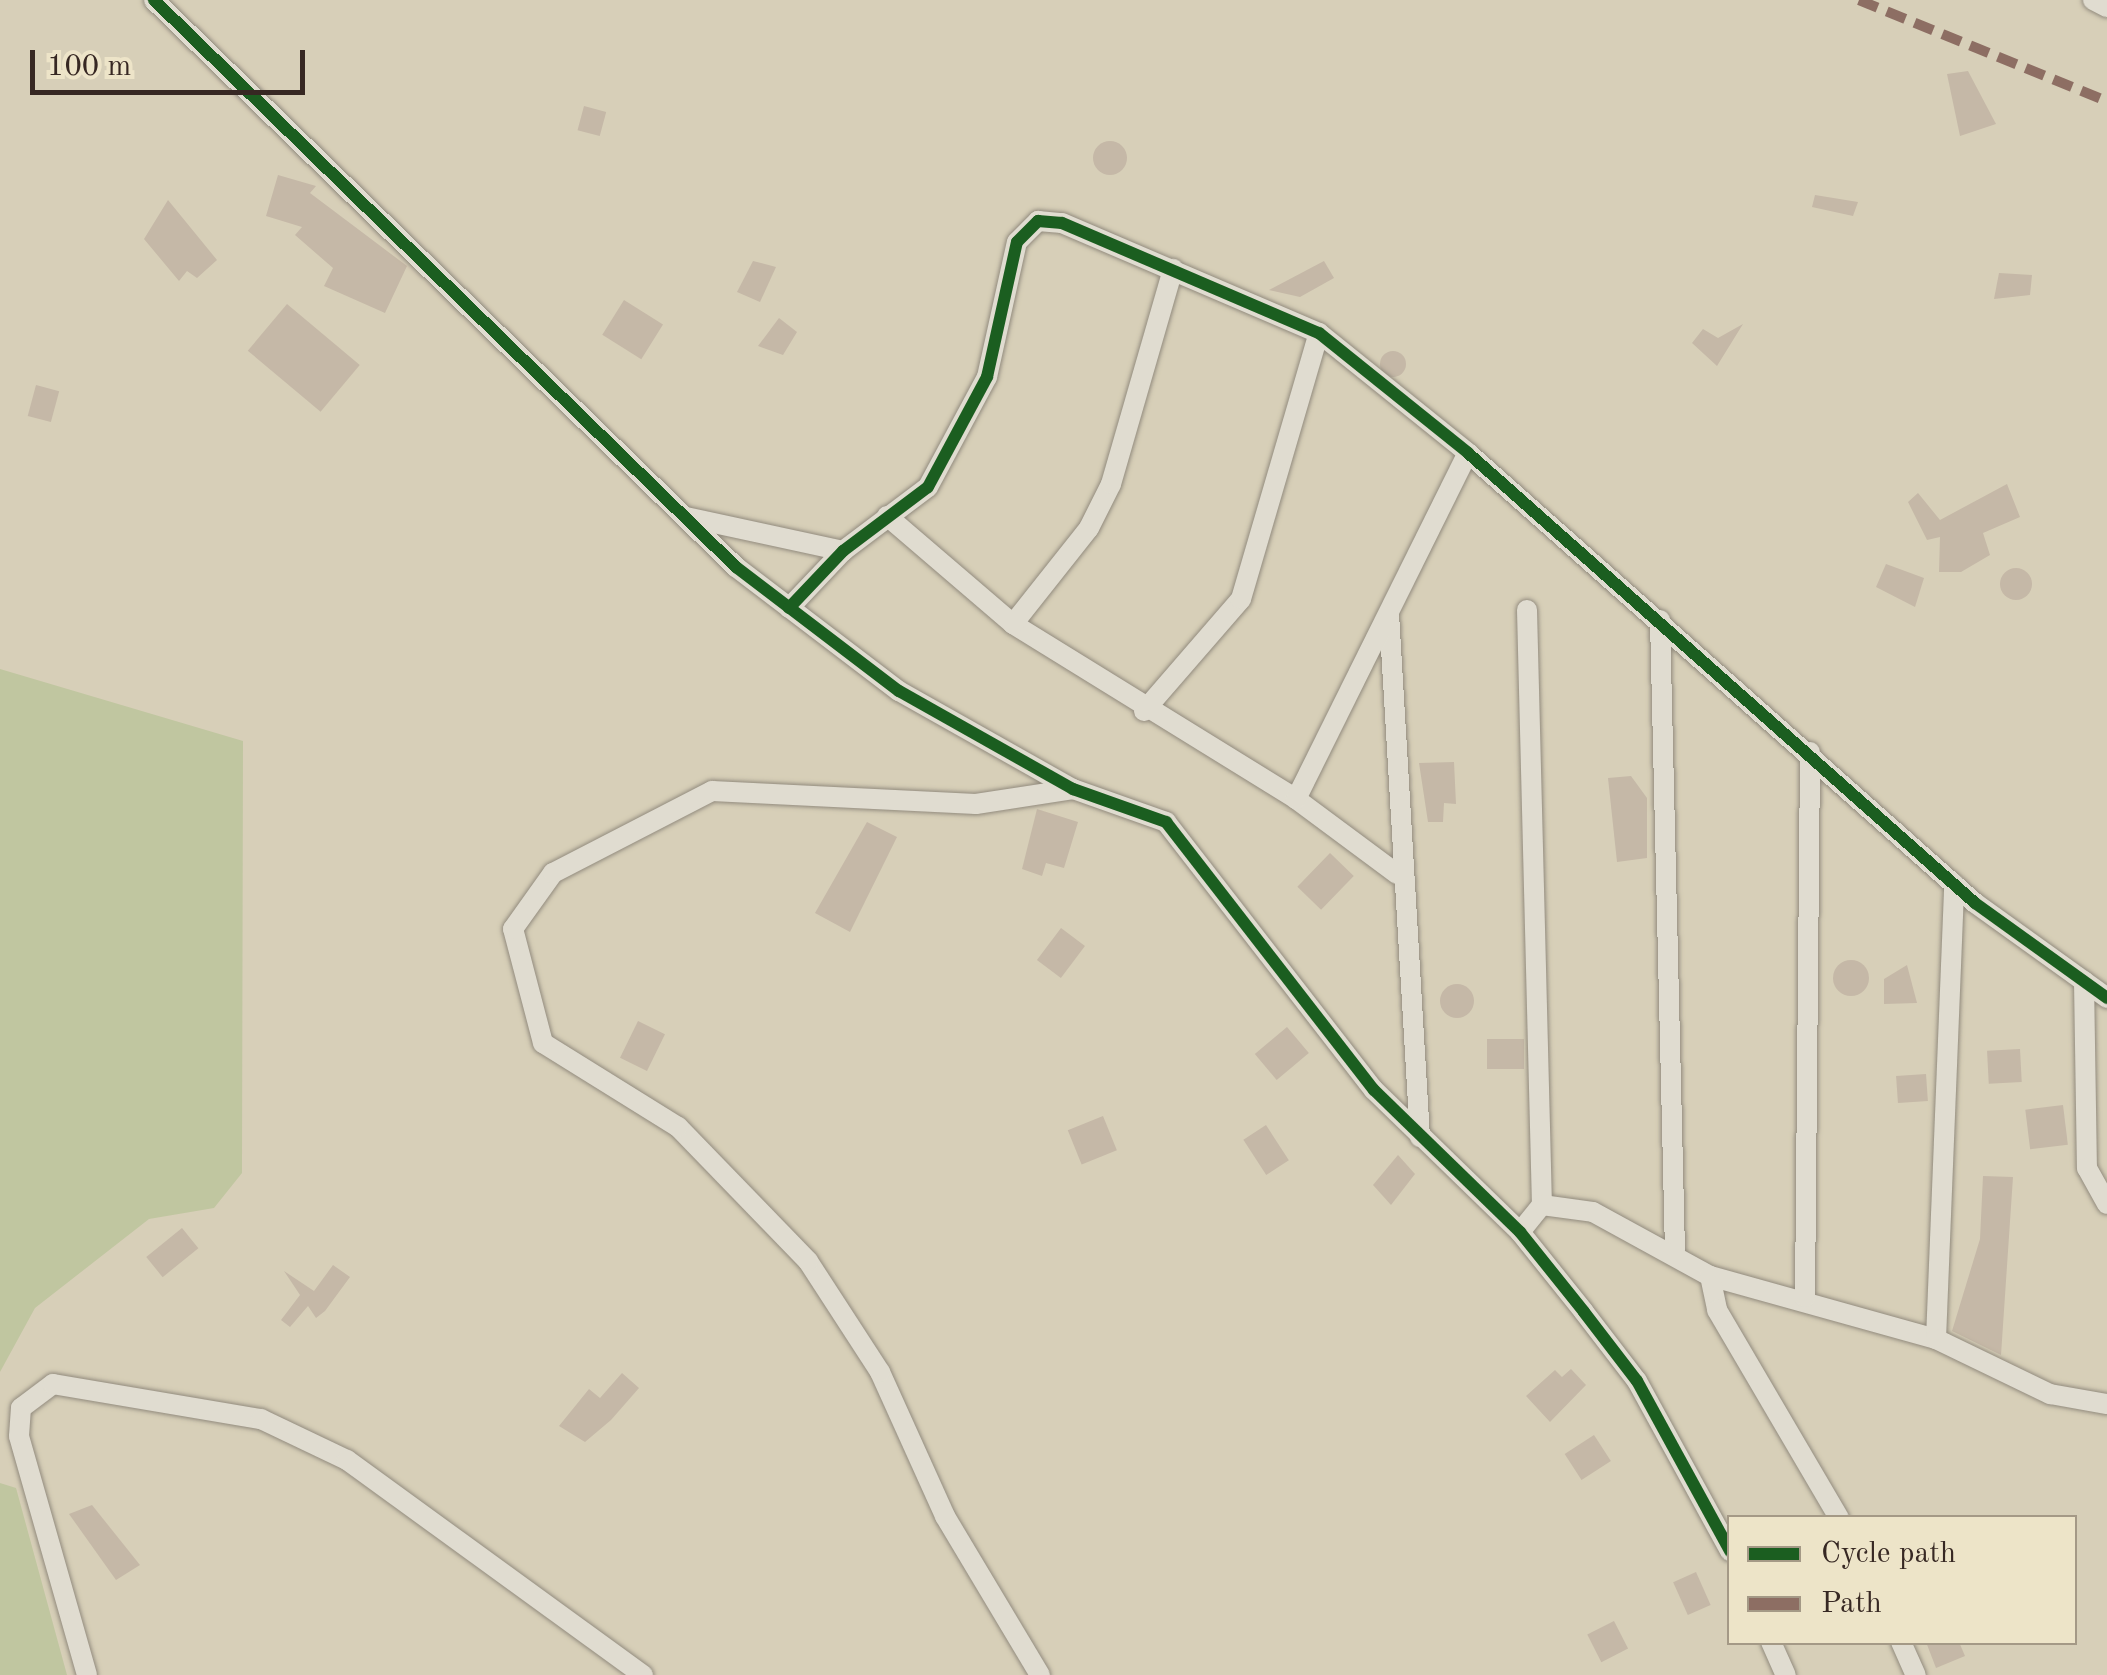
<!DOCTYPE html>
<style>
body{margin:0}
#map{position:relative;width:2107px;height:1675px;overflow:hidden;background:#d7cfb8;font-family:"Old Standard TT",serif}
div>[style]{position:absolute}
.green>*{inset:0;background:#c0c6a0}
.building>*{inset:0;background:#c5b8a7;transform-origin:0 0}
.round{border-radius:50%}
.roads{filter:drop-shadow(0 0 2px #928b7e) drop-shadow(0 0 2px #928b7e)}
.minor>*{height:20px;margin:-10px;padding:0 10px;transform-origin:10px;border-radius:10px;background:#e0dcd0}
.quiet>*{height:10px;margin-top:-5px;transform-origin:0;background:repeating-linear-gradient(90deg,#8d6e63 0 20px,transparent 0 30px)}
.cycleway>*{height:12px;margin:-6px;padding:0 6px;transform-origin:6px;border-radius:6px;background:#1b5e20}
span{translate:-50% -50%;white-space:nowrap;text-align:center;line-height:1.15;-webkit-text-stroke:10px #ede4c8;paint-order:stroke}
.legend{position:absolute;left:1727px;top:1515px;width:350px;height:130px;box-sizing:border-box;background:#ede4c8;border:2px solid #a49986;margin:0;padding:12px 18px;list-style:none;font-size:30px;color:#372823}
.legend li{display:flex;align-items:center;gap:20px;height:50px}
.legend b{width:50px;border:2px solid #a49986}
.scale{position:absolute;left:30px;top:50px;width:275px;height:45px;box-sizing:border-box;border:5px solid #372823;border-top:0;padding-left:12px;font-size:30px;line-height:35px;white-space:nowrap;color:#372823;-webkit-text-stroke:8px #ede4c8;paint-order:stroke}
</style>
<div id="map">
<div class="green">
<i style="clip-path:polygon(0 669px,243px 741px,242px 1173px,214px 1208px,149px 1219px,35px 1308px,0 1372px)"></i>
<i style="clip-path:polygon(0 1483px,16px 1488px,67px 1675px,0 1675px)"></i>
</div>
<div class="building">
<i style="clip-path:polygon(1968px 71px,1996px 124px,1960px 136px,1947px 74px)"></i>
<i style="left:584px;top:106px;width:23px;height:25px;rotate:15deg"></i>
<i class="round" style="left:1093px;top:141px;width:34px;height:34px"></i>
<i style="clip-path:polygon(278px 175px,316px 186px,310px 193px,407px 266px,385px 313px,324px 286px,333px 268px,295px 235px,302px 227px,266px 216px)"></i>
<i style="clip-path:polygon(1815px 195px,1858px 202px,1853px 216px,1812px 207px)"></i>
<i style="clip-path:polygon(168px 200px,217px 260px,197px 278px,187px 271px,179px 281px,144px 239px)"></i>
<i style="clip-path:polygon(753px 261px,776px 267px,760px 302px,737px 292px)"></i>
<i style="clip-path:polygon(1324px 261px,1334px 278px,1300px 297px,1269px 290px)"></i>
<i style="clip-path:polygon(1999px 273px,2032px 275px,2030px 295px,1994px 299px)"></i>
<i style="left:624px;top:300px;width:46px;height:41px;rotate:32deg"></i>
<i style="left:287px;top:304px;width:95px;height:61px;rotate:40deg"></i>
<i style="clip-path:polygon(779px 318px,797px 332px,783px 355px,758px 346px)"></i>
<i style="clip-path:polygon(1743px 324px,1717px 366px,1692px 343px,1703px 329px,1718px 338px)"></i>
<i class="round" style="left:1380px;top:351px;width:26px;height:26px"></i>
<i style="left:36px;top:385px;width:24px;height:32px;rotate:15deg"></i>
<i style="clip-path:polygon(2007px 484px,2020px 517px,1983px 533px,1990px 555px,1961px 572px,1939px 572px,1940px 537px,1927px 540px,1908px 502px,1918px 493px,1940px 520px)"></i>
<i style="clip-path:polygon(1886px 564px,1924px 578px,1915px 607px,1876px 587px)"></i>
<i class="round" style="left:2000px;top:568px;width:32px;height:32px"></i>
<i style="clip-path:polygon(1454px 762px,1456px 804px,1444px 803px,1443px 822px,1428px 822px,1419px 763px)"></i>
<i style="clip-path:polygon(1631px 776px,1647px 798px,1647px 858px,1617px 862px,1608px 778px)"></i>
<i style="clip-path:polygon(1037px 809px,1078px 822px,1064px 868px,1046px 863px,1042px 876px,1022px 869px)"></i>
<i style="clip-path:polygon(867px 822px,897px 837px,850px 932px,815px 913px)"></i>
<i style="left:1330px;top:853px;width:33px;height:47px;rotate:44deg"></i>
<i style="left:1061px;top:928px;width:30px;height:40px;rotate:37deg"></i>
<i class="round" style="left:1833px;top:960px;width:36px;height:36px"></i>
<i style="clip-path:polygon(1907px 965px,1917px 1003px,1884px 1004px,1884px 979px)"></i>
<i class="round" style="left:1440px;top:984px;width:34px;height:34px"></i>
<i style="left:638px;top:1021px;width:30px;height:41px;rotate:26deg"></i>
<i style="left:1287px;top:1027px;width:34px;height:42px;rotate:50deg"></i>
<i style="left:1487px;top:1039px;width:37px;height:30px"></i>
<i style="left:2020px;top:1049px;width:33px;height:33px;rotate:87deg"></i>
<i style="left:1926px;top:1074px;width:27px;height:30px;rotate:86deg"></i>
<i style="left:2063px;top:1105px;width:40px;height:38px;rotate:83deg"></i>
<i style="left:1103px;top:1116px;width:37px;height:38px;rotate:68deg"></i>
<i style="left:1266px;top:1125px;width:42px;height:27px;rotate:57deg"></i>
<i style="clip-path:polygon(1398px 1155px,1415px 1174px,1391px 1205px,1373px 1185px)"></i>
<i style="clip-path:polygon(1983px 1176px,2013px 1177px,2001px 1355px,1952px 1331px,1980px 1239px)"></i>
<i style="left:182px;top:1228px;width:26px;height:46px;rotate:51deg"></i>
<i style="clip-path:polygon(333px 1265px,350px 1277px,325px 1311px,316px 1318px,308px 1306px,290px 1327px,281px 1320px,300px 1295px,284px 1271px,314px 1291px)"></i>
<i style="clip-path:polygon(1571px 1369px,1586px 1385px,1550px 1422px,1526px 1396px,1555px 1370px,1562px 1377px)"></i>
<i style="clip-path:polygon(622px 1373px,639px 1388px,611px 1420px,585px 1442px,559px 1426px,589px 1389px,600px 1398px)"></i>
<i style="left:1594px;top:1435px;width:31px;height:35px;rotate:57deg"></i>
<i style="clip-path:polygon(92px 1505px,140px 1565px,116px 1580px,69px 1514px)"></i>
<i style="left:1696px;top:1572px;width:36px;height:25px;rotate:66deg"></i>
<i style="left:1614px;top:1621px;width:31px;height:30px;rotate:63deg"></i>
<i style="clip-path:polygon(1926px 1642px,1959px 1642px,1965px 1656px,1936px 1668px)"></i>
</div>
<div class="roads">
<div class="minor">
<i style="left:154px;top:0;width:813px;rotate:44.25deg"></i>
<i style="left:736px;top:567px;width:205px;rotate:37.3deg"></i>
<i style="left:899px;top:691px;width:200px;rotate:29.4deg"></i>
<i style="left:1073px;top:789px;width:99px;rotate:19.5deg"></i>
<i style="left:1166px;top:822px;width:339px;rotate:52.2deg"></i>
<i style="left:1374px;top:1090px;width:204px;rotate:44.2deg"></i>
<i style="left:1520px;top:1232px;width:102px;rotate:51.3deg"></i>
<i style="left:1584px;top:1312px;width:87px;rotate:52.5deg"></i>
<i style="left:1637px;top:1381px;width:194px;rotate:61.3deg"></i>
<i style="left:2093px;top:0;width:16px;rotate:27deg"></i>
<i style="left:887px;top:516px;width:166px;rotate:40.6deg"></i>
<i style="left:1013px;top:624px;width:333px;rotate:31.7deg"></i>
<i style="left:1296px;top:799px;width:126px;rotate:36.6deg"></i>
<i style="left:686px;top:517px;width:161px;rotate:12.2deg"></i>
<i style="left:789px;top:608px;width:79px;rotate:-46.5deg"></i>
<i style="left:843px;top:551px;width:106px;rotate:-37deg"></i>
<i style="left:928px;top:487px;width:125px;rotate:-61.8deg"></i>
<i style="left:987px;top:377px;width:138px;rotate:-77.5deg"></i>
<i style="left:1017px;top:242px;width:30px;rotate:-45deg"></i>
<i style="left:1038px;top:221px;width:24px;rotate:5deg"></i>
<i style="left:1062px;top:223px;width:280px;rotate:23.2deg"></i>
<i style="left:1319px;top:333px;width:191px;rotate:38.8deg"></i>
<i style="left:1468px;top:453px;width:678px;rotate:41.59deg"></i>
<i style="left:1975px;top:903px;width:163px;rotate:35.7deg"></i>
<i style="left:1527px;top:610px;width:595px;rotate:88.56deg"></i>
<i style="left:1389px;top:614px;width:524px;rotate:86.61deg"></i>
<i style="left:1660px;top:620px;width:631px;rotate:88.64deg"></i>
<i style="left:1013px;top:624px;width:122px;rotate:-51.6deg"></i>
<i style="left:1089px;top:528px;width:49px;rotate:-63.4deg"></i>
<i style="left:1111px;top:484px;width:224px;rotate:-73.9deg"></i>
<i style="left:1144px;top:711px;width:148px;rotate:-49.1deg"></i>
<i style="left:1241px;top:599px;width:277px;rotate:-73.7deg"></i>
<i style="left:1296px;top:799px;width:386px;rotate:-63.6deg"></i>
<i style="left:2084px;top:981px;width:187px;rotate:89.1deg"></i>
<i style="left:2087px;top:1168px;width:41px;rotate:60.9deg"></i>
<i style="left:1520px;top:1232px;width:35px;rotate:-51deg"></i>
<i style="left:1542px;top:1205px;width:51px;rotate:7.8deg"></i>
<i style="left:1593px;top:1212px;width:133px;rotate:28.7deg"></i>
<i style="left:1710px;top:1276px;width:235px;rotate:15.6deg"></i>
<i style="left:1936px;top:1339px;width:455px;rotate:-87.7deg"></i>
<i style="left:1710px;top:1276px;width:35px;rotate:78deg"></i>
<i style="left:1717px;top:1310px;width:241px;rotate:59.6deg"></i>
<i style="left:1805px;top:1297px;width:545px;rotate:-89.47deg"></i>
<i style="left:1936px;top:1339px;width:127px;rotate:25.8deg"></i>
<i style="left:2050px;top:1394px;width:58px;rotate:10deg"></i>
<i style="left:1771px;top:1642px;width:36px;rotate:66deg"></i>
<i style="left:1901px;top:1642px;width:36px;rotate:66deg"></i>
<i style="left:87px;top:1675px;width:248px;rotate:-105.9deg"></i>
<i style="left:19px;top:1436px;width:28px;rotate:-86deg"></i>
<i style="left:21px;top:1408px;width:40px;rotate:-37deg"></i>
<i style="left:53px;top:1384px;width:211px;rotate:9.6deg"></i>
<i style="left:261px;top:1419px;width:95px;rotate:25.5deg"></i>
<i style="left:347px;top:1460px;width:366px;rotate:36deg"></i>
<i style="left:1040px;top:1675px;width:185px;rotate:-120.9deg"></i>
<i style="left:945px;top:1516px;width:158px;rotate:-114.3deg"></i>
<i style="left:880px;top:1372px;width:132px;rotate:-123deg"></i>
<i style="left:808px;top:1261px;width:187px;rotate:-134.1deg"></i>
<i style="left:678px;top:1127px;width:159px;rotate:-148.1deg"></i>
<i style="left:543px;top:1043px;width:118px;rotate:-104.7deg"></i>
<i style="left:513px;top:929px;width:69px;rotate:-54.5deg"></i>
<i style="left:553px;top:873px;width:179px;rotate:-27.3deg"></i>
<i style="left:712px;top:791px;width:264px;rotate:2.8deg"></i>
<i style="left:976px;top:804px;width:98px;rotate:-8.8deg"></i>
</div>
</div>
<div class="quiet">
<i style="left:1859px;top:0;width:268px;rotate:22.2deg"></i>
</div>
<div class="cycleway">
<i style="left:154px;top:0;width:813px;rotate:44.25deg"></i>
<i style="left:736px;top:567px;width:205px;rotate:37.3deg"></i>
<i style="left:899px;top:691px;width:200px;rotate:29.4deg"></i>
<i style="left:1073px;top:789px;width:99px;rotate:19.5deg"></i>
<i style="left:1166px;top:822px;width:339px;rotate:52.2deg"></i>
<i style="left:1374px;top:1090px;width:204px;rotate:44.2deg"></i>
<i style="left:1520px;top:1232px;width:102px;rotate:51.3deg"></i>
<i style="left:1584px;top:1312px;width:87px;rotate:52.5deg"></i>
<i style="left:1637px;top:1381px;width:194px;rotate:61.3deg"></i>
<i style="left:789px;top:608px;width:79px;rotate:-46.5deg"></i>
<i style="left:843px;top:551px;width:106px;rotate:-37deg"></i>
<i style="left:928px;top:487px;width:125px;rotate:-61.8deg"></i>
<i style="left:987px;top:377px;width:138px;rotate:-77.5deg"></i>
<i style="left:1017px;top:242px;width:30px;rotate:-45deg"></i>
<i style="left:1038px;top:221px;width:24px;rotate:5deg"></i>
<i style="left:1062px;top:223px;width:280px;rotate:23.2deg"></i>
<i style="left:1319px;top:333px;width:191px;rotate:38.8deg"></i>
<i style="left:1468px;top:453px;width:678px;rotate:41.59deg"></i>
<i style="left:1975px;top:903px;width:163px;rotate:35.7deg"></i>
</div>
<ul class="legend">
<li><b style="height:12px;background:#1b5e20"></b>Cycle path</li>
<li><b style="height:12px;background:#8d6e63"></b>Path</li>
</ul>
<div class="scale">100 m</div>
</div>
